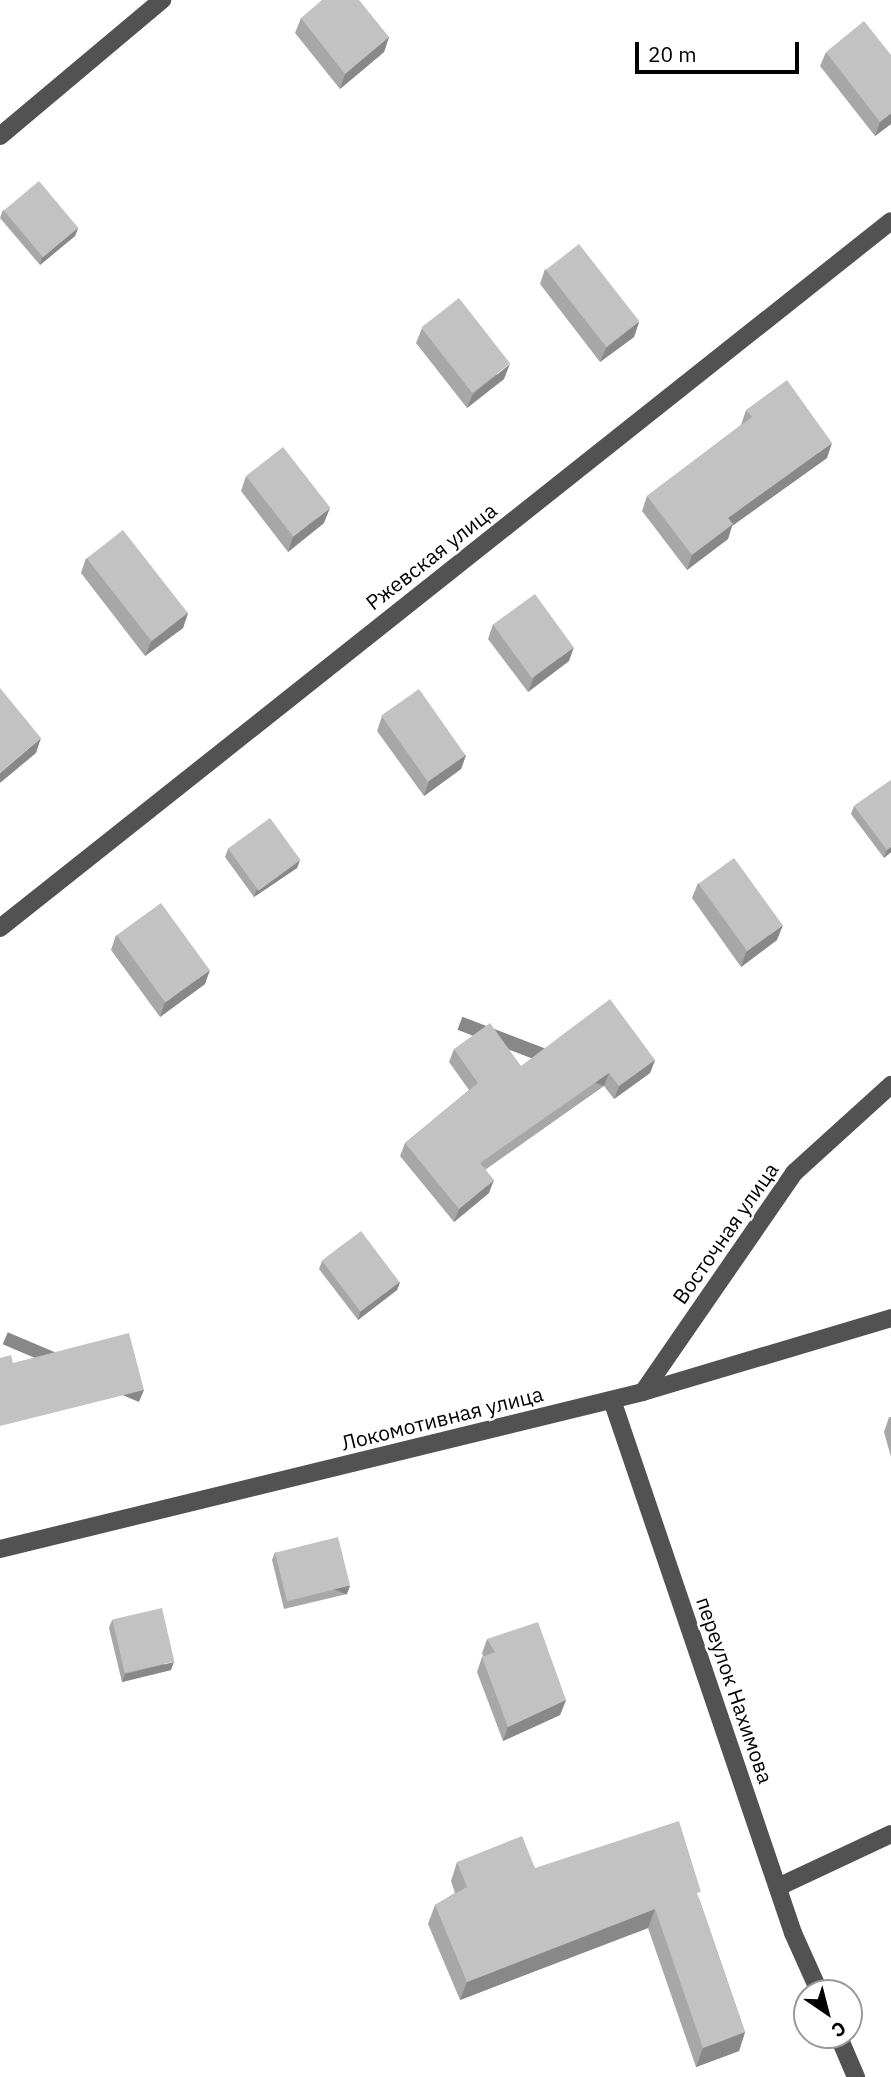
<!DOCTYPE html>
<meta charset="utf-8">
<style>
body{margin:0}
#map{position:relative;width:891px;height:2077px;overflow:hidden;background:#fff;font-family:"IBM Plex Sans",sans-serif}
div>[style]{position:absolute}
.minor>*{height:18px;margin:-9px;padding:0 9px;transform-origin:9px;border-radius:9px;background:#525252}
.wall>*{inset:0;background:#a7a7a7}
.shaded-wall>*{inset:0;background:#888;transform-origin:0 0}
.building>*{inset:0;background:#c2c2c2;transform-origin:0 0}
span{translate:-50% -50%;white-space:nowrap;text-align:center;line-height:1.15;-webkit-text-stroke:5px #fff;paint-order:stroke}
.street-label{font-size:21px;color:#000}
.north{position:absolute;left:793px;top:1979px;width:70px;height:70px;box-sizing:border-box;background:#fff;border:2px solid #999;border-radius:50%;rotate:145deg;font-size:19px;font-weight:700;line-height:28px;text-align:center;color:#000}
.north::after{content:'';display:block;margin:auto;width:24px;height:32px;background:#000;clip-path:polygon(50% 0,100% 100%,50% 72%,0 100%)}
.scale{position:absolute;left:635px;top:42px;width:164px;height:32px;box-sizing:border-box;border:4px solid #000;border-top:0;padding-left:9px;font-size:21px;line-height:24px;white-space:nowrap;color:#000;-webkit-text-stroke:5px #fff;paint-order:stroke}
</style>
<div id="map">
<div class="minor">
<i style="left:0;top:136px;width:212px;rotate:-40deg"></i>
<i style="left:0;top:928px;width:1137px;rotate:-38.43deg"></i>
<i style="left:643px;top:1392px;width:267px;rotate:-55.4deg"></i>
<i style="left:795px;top:1172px;width:130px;rotate:-42.2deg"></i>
<i style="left:612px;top:1400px;width:563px;rotate:71.24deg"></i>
<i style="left:793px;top:1933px;width:66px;rotate:65.8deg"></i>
<i style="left:0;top:1549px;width:662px;rotate:-13.72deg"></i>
<i style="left:643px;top:1392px;width:259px;rotate:-16.6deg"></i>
<i style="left:778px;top:1887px;width:125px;rotate:-25.1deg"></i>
<i style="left:838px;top:2035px;width:46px;rotate:66.8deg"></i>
</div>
<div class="wall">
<i style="clip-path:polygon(301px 18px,389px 37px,384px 52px,340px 89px,295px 33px)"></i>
<i style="clip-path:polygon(826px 52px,891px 124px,875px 136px,820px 66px)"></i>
<i style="clip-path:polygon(3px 210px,78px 228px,75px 236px,40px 265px,0 218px)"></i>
<i style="clip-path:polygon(545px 269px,639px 322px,634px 337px,600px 362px,540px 284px)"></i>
<i style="clip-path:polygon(422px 328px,504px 379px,467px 408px,416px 343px)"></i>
<i style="clip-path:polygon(746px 410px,827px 458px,732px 526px,728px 539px,687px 570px,642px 511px,647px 496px,741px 425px)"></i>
<i style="clip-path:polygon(246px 476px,324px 523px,288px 552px,241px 491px)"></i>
<i style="clip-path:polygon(86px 558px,188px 613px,183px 628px,145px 656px,81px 573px)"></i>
<i style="clip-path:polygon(493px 624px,569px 661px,528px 692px,488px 639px)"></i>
<i style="clip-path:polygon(382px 716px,466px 755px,461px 769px,424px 796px,377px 731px)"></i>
<i style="clip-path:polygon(891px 780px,891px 852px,884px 858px,851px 814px,854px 806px)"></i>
<i style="clip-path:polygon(228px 849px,300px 860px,297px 868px,254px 897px,225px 857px)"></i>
<i style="clip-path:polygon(698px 883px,777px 940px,741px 967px,692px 898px)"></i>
<i style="clip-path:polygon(116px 935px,205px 984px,160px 1017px,111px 950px)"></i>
<i style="clip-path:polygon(454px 1049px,521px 1066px,655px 1060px,650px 1073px,614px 1099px,604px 1086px,485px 1170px,489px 1193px,454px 1222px,400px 1156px,405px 1143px,469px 1090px,449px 1062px)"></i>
<i style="clip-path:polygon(322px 1261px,400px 1282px,397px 1290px,358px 1320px,319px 1269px)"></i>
<i style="clip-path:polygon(889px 1417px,891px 1417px,891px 1457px,884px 1432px)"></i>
<i style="clip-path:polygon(275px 1552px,347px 1594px,284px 1609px,272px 1560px)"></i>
<i style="clip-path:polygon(112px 1620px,171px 1670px,122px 1682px,109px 1628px)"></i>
<i style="clip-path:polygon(487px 1639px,566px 1700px,560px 1715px,503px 1741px,477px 1672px,482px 1657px,483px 1656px,482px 1653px)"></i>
<i style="clip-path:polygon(457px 1862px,535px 1868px,699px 1898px,745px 2032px,739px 2051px,696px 2067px,648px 1928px,460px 2000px,428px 1924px,435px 1905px,455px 1893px,451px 1881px)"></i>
</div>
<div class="shaded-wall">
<i style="clip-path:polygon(389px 37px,384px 52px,340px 89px,345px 74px)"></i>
<i style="clip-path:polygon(891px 113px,891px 124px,875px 136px,880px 122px)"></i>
<i style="clip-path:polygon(78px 228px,75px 236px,40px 265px,42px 257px)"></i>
<i style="clip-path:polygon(639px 322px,634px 337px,600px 362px,606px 348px)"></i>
<i style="clip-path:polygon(510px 364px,504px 379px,467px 408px,473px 394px)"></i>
<i style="clip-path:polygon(832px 443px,827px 458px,732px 526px,728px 539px,687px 570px,692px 555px,728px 518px)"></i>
<i style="clip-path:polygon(330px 508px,324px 523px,288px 552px,293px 537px)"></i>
<i style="clip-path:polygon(188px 613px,183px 628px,145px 656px,151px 642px)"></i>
<i style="clip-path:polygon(574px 647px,569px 661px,528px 692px,534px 677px)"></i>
<i style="clip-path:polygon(41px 738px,36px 753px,0 783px,0 773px)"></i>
<i style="clip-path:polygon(466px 755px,461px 769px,424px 796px,429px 781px)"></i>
<i style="clip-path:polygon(891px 847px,891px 852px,884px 858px,887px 850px)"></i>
<i style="clip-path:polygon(300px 860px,297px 868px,254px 897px,257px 889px)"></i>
<i style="clip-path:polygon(783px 925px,777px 940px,741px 967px,746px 952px)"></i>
<i style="clip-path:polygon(210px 970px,205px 984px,160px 1017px,165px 1002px)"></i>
<i style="clip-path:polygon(655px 1060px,650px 1073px,614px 1099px,619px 1086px)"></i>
<i style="left:609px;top:1073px;width:14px;height:157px;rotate:111deg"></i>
<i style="clip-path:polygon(494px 1180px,489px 1193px,454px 1222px,459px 1209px)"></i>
<i style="clip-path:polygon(400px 1282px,397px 1290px,358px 1320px,360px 1312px)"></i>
<i style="left:144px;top:1390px;width:13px;height:148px;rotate:113deg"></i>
<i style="left:350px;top:1586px;width:9px;height:65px;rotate:111deg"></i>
<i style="clip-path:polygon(174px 1662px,171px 1670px,122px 1682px,125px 1674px)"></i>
<i style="clip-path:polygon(566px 1700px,560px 1715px,503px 1741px,508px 1727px)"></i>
<i style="clip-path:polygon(655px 1909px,648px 1928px,460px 2000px,467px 1982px)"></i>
<i style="clip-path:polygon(745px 2032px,739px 2051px,696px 2067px,703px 2048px)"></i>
</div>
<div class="building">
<i style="clip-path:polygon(322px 0,359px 0,389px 37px,345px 74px,301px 18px)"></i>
<i style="clip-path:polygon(864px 21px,891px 55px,891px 113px,880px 122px,826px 52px)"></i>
<i style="left:39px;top:181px;width:61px;height:46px;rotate:50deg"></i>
<i style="left:579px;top:244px;width:98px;height:42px;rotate:52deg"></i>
<i style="left:459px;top:298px;width:83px;height:48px;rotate:52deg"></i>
<i style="clip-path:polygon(787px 380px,832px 443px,728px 518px,733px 524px,692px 555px,647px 496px,752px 417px,746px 410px)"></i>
<i style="left:283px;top:447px;width:77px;height:47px;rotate:52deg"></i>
<i style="left:123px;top:530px;width:105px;height:46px;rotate:52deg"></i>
<i style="left:535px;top:594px;width:66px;height:52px;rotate:54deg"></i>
<i style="clip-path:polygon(0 688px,41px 738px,0 773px)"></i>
<i style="left:419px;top:689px;width:81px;height:46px;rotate:55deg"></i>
<i style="clip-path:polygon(891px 780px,891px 847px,887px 850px,854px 806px)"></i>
<i style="left:270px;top:818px;width:52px;height:52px;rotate:54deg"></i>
<i style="left:734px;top:858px;width:83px;height:44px;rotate:54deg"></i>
<i style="left:161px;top:903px;width:83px;height:55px;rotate:54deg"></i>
<i style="clip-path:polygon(610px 999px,655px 1060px,619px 1086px,609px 1073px,480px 1163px,494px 1180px,459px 1209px,405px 1143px,478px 1083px,454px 1049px,490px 1023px,521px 1066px)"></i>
<i style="left:361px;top:1231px;width:64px;height:49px;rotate:53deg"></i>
<i style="clip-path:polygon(129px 1333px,144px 1390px,0 1426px,0 1358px,11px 1355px,13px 1363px)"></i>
<i style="left:338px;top:1537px;width:50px;height:65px;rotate:76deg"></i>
<i style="left:162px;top:1608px;width:55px;height:51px;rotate:77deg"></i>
<i style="clip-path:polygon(538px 1622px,566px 1700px,508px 1727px,482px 1657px,495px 1652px,487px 1639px)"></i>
<i style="clip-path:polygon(679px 1821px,701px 1892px,697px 1893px,745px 2032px,703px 2048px,655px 1909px,467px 1982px,435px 1905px,467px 1887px,457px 1862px,522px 1836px,535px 1868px)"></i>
</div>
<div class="street-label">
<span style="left:431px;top:556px;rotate:-38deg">Ржевская улица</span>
<span style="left:725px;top:1233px;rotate:-55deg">Восточная улица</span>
<span style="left:442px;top:1418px;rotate:-14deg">Локомотивная улица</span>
<span style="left:735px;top:1690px;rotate:71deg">переулок Нахимова</span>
</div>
<div class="north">С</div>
<div class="scale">20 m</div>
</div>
